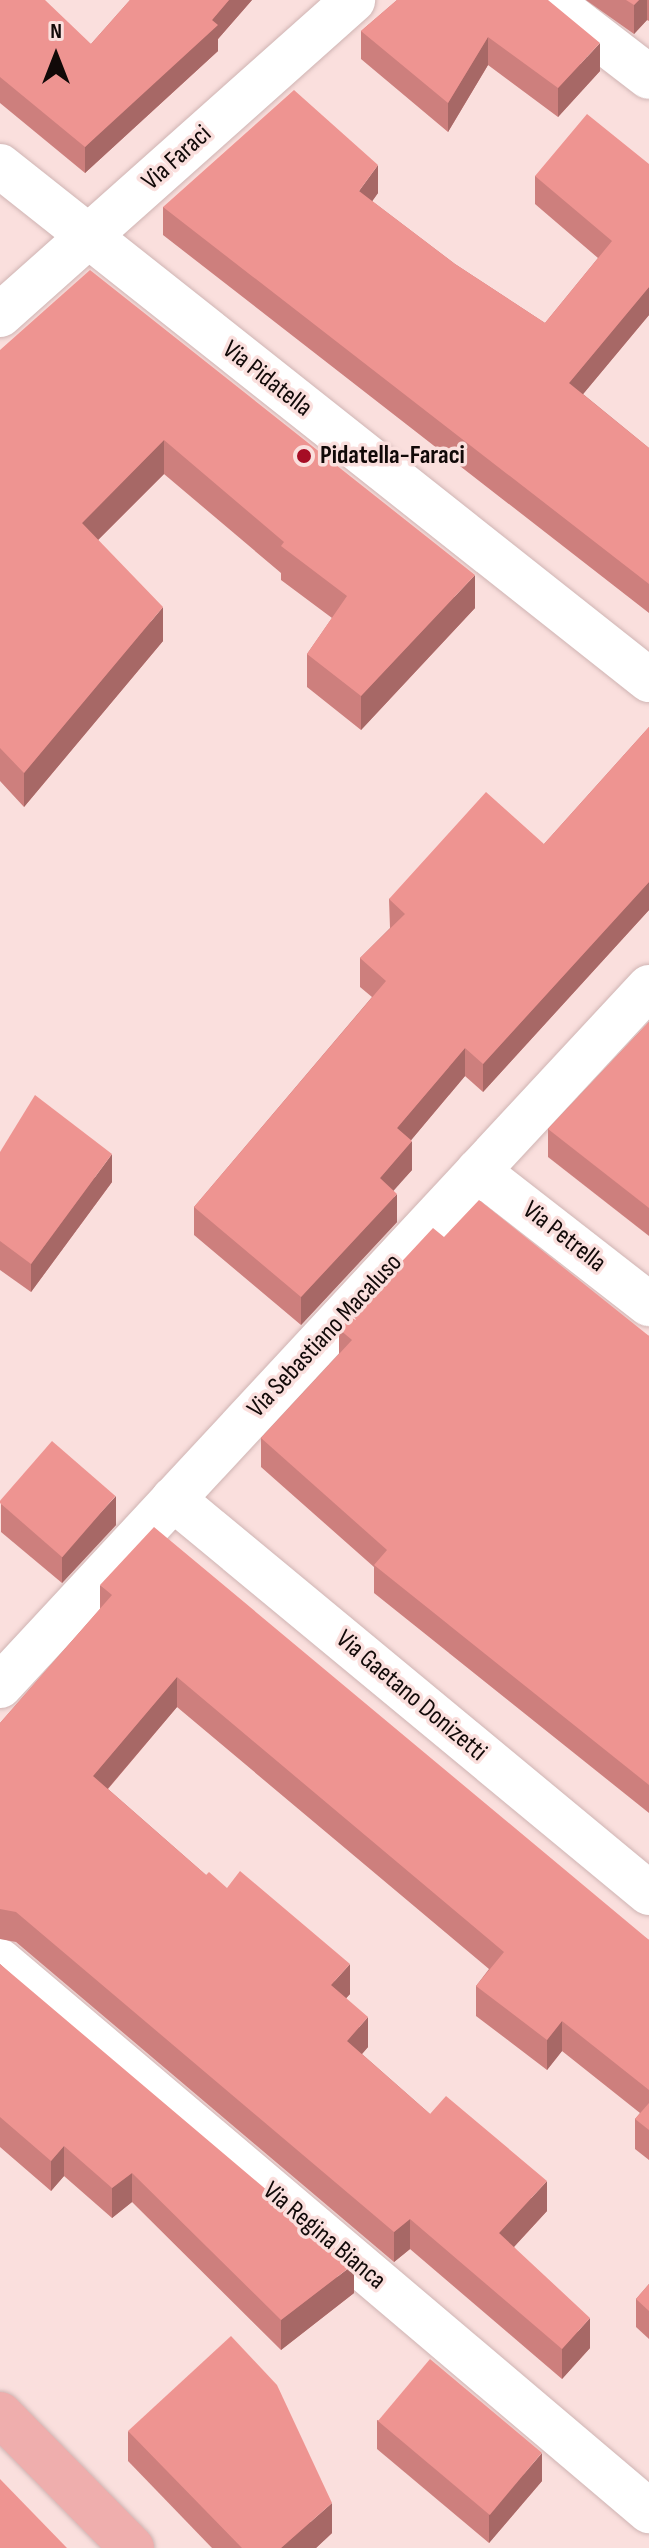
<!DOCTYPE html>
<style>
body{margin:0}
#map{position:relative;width:649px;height:2548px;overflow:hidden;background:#fadfdd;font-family:"Sofia Sans Condensed",sans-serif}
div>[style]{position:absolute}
.roads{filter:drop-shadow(0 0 2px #cfb4b3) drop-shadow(0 0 2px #cfb4b3)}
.minor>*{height:44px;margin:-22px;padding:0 22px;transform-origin:22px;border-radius:22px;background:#fff}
.major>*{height:44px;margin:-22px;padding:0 22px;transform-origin:22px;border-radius:22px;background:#efaead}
.wall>*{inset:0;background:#cd7f7d}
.shaded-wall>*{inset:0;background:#a76866}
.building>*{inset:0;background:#ee9491;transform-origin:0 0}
.dots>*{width:22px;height:22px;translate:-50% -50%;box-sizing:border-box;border:4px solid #fadfdd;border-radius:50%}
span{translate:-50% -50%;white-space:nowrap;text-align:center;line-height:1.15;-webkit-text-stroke:7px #fadfdd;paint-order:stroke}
.street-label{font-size:26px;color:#110908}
.poi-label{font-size:26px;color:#110908;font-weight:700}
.left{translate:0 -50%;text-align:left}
.north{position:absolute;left:16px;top:16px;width:80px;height:80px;-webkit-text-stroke:6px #fadfdd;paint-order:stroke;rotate:0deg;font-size:22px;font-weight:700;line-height:32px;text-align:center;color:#110908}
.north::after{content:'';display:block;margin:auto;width:28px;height:36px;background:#110908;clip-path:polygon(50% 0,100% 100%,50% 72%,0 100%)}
</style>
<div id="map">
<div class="roads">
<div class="minor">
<i style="left:549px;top:0;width:126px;rotate:37.6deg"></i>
<i style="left:0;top:166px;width:828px;rotate:38.38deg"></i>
<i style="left:0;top:315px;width:473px;rotate:-41.7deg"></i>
<i style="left:478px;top:1171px;width:217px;rotate:37.9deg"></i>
<i style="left:173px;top:1499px;width:618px;rotate:39.62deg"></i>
<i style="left:0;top:1686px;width:954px;rotate:-47.12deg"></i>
<i style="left:0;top:1961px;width:851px;rotate:40.28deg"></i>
</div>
<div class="major">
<i style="left:0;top:2414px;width:188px;rotate:45.4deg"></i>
</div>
</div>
<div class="wall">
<i style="clip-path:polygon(0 0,91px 44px,130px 0,252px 0,218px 39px,218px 51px,85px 173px,0 103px)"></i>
<i style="clip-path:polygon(397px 0,600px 71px,558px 117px,488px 65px,448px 132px,361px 59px,361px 31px)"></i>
<i style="clip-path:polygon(586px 0,649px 0,649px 21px,647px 20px,634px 34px)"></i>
<i style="clip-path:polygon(649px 164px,649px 315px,583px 394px,649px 448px,649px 613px,163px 235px,163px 207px,378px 193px,372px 201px,455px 264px,545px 323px,598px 258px,535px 204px,535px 176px)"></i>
<i style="clip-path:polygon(0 350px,475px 608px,361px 730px,307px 687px,307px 654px,332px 618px,281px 580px,281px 573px,164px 474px,98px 540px,163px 641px,24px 807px,0 781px)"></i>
<i style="clip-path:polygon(649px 727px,649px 910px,483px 1092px,465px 1076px,411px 1140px,412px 1170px,393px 1190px,397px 1222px,301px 1325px,194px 1235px,194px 1207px,372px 997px,360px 987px,360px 958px,390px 928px,389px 899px,544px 844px)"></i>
<i style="clip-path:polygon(649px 1022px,649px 1236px,548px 1157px,548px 1129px)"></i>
<i style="clip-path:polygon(0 1152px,112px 1182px,31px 1292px,0 1270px)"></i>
<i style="clip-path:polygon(444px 1237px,649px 1336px,649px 1813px,374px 1593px,374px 1567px,261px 1467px,261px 1438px,339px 1354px,339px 1329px)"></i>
<i style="clip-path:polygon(1px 1504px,116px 1525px,62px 1583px,1px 1532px)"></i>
<i style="clip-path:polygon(100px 1585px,649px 1940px,649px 2160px,635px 2149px,635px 2119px,640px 2113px,562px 2051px,547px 2070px,476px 2016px,476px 1986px,489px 1969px,177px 1707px,108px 1789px,206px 1875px,350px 1994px,346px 1998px,368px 2047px,362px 2054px,430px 2114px,547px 2211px,514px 2247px,590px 2348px,562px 2379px,410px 2249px,394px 2262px,16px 1942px,0 1939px,0 1723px,100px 1609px)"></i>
<i style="clip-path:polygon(0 1964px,354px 2293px,281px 2350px,132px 2202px,112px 2218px,64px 2176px,51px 2191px,0 2147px)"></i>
<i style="clip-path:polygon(649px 2284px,649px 2339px,636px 2327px,636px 2299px)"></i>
<i style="clip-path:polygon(377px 2420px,542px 2481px,489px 2543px,377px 2449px)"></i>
<i style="clip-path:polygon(128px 2431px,332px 2533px,316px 2548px,212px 2548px,128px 2461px)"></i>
</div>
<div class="shaded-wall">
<i style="clip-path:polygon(229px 0,252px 0,218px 39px,218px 51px,85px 173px,85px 147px,212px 20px)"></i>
<i style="clip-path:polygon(639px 0,647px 0,647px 20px,634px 34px,634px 5px)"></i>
<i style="clip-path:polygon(488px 37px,488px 65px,448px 132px,448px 103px)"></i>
<i style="clip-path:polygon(600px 43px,600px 71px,558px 117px,558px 88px)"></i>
<i style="clip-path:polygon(378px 165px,378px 193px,359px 220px,359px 191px)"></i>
<i style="clip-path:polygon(649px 287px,649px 315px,569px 411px,569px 383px)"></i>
<i style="clip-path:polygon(164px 440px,164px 474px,82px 556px,82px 523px)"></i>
<i style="clip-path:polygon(475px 575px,475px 608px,361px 730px,361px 696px)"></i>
<i style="clip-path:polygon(163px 607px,163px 641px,24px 807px,24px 773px)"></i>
<i style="clip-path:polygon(649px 882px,649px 910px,483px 1092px,483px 1064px)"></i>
<i style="clip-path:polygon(465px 1048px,465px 1076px,397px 1157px,397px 1128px)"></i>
<i style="clip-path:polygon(412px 1141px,412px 1170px,380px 1206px,380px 1178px)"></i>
<i style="clip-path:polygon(112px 1154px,112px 1182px,31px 1292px,31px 1264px)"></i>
<i style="clip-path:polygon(397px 1194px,397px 1222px,301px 1325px,301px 1297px)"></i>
<i style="clip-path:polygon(116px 1496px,116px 1525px,62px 1583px,62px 1554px)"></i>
<i style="clip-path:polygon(177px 1677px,177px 1707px,93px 1806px,93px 1776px)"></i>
<i style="clip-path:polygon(350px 1964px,350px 1994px,331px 2015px,331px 1985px)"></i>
<i style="clip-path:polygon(368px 2017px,368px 2047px,347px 2071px,347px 2041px)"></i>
<i style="clip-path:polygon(562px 2021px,562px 2051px,547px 2070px,547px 2040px)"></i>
<i style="clip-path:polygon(64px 2146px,64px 2176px,51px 2191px,51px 2161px)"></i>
<i style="clip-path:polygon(132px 2173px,132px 2202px,112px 2218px,112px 2188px)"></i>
<i style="clip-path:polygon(547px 2181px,547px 2211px,499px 2263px,499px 2233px)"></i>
<i style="clip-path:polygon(410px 2219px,410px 2249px,394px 2262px,394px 2232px)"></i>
<i style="clip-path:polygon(354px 2264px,354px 2293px,281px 2350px,281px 2320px)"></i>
<i style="clip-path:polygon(590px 2318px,590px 2348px,562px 2379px,562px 2349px)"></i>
<i style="clip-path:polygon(542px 2453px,542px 2481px,489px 2543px,489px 2514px)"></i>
<i style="clip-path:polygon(332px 2503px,332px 2533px,316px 2548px,281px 2548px)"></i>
</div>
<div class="building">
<i style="clip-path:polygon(0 0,45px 0,91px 44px,130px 0,229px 0,212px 20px,218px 25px,85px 147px,0 77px)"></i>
<i style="clip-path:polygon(397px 0,548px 0,600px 43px,558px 88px,488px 37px,448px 103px,361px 31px)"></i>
<i style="clip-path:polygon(626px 0,639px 0,634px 5px)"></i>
<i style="clip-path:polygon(294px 90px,378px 165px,359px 191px,455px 264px,545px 323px,612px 241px,535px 176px,587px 114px,649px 164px,649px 287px,569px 383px,649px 448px,649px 584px,163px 207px)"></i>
<i style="clip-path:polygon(90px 270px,475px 575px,361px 696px,307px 654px,347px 596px,281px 546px,284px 542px,164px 440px,82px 523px,163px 607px,24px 773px,0 748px,0 350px)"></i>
<i style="clip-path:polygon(649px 727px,649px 882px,483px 1064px,465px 1048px,397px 1128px,412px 1141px,380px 1178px,397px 1194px,301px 1297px,194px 1207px,386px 981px,360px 958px,405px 914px,389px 899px,486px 792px,544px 844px)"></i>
<i style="clip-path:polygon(649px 1022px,649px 1208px,548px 1129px)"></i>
<i style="clip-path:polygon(35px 1095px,112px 1154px,31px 1264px,0 1241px,0 1152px)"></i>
<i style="clip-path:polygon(479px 1200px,649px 1336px,649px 1785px,374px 1565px,387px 1550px,261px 1438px,352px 1340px,339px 1329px,433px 1228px,444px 1237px)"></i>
<i style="left:52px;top:1441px;width:84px;height:81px;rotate:41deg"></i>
<i style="clip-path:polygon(154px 1527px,649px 1940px,649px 2090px,562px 2021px,547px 2040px,476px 1986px,504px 1952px,177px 1677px,93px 1776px,206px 1875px,209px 1872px,227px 1888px,240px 1871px,350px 1964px,331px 1985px,368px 2017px,347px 2041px,430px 2114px,446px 2096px,547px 2181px,499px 2233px,590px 2318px,562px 2349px,410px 2219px,394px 2232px,16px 1912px,0 1909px,0 1723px,112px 1595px,100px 1585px)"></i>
<i style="clip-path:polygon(0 1964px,354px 2264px,281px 2320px,132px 2173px,112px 2188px,64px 2146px,51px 2161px,0 2117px)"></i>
<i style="clip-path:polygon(649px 2103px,649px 2130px,635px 2119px)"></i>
<i style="clip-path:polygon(649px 2284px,649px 2311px,636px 2299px)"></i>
<i style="clip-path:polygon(231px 2336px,277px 2385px,332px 2503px,281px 2548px,242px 2548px,128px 2431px)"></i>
<i style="left:430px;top:2359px;width:146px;height:81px;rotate:40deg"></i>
<i style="clip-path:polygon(0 2479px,67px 2548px,0 2548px)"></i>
</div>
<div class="dots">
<i style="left:304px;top:456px;background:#a60d25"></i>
</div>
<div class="street-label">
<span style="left:177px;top:158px;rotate:-42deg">Via Faraci</span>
<span style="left:267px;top:379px;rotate:38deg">Via Pidatella</span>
<span style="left:564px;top:1237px;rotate:38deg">Via Petrella</span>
<span style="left:325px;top:1336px;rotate:-47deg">Via Sebastiano Macaluso</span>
<span style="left:411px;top:1696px;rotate:40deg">Via Gaetano Donizetti</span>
<span style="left:324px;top:2236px;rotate:40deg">Via Regina Bianca</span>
</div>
<div class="poi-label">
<span class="left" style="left:320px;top:456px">Pidatella-Faraci</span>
</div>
<div class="north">N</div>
</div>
